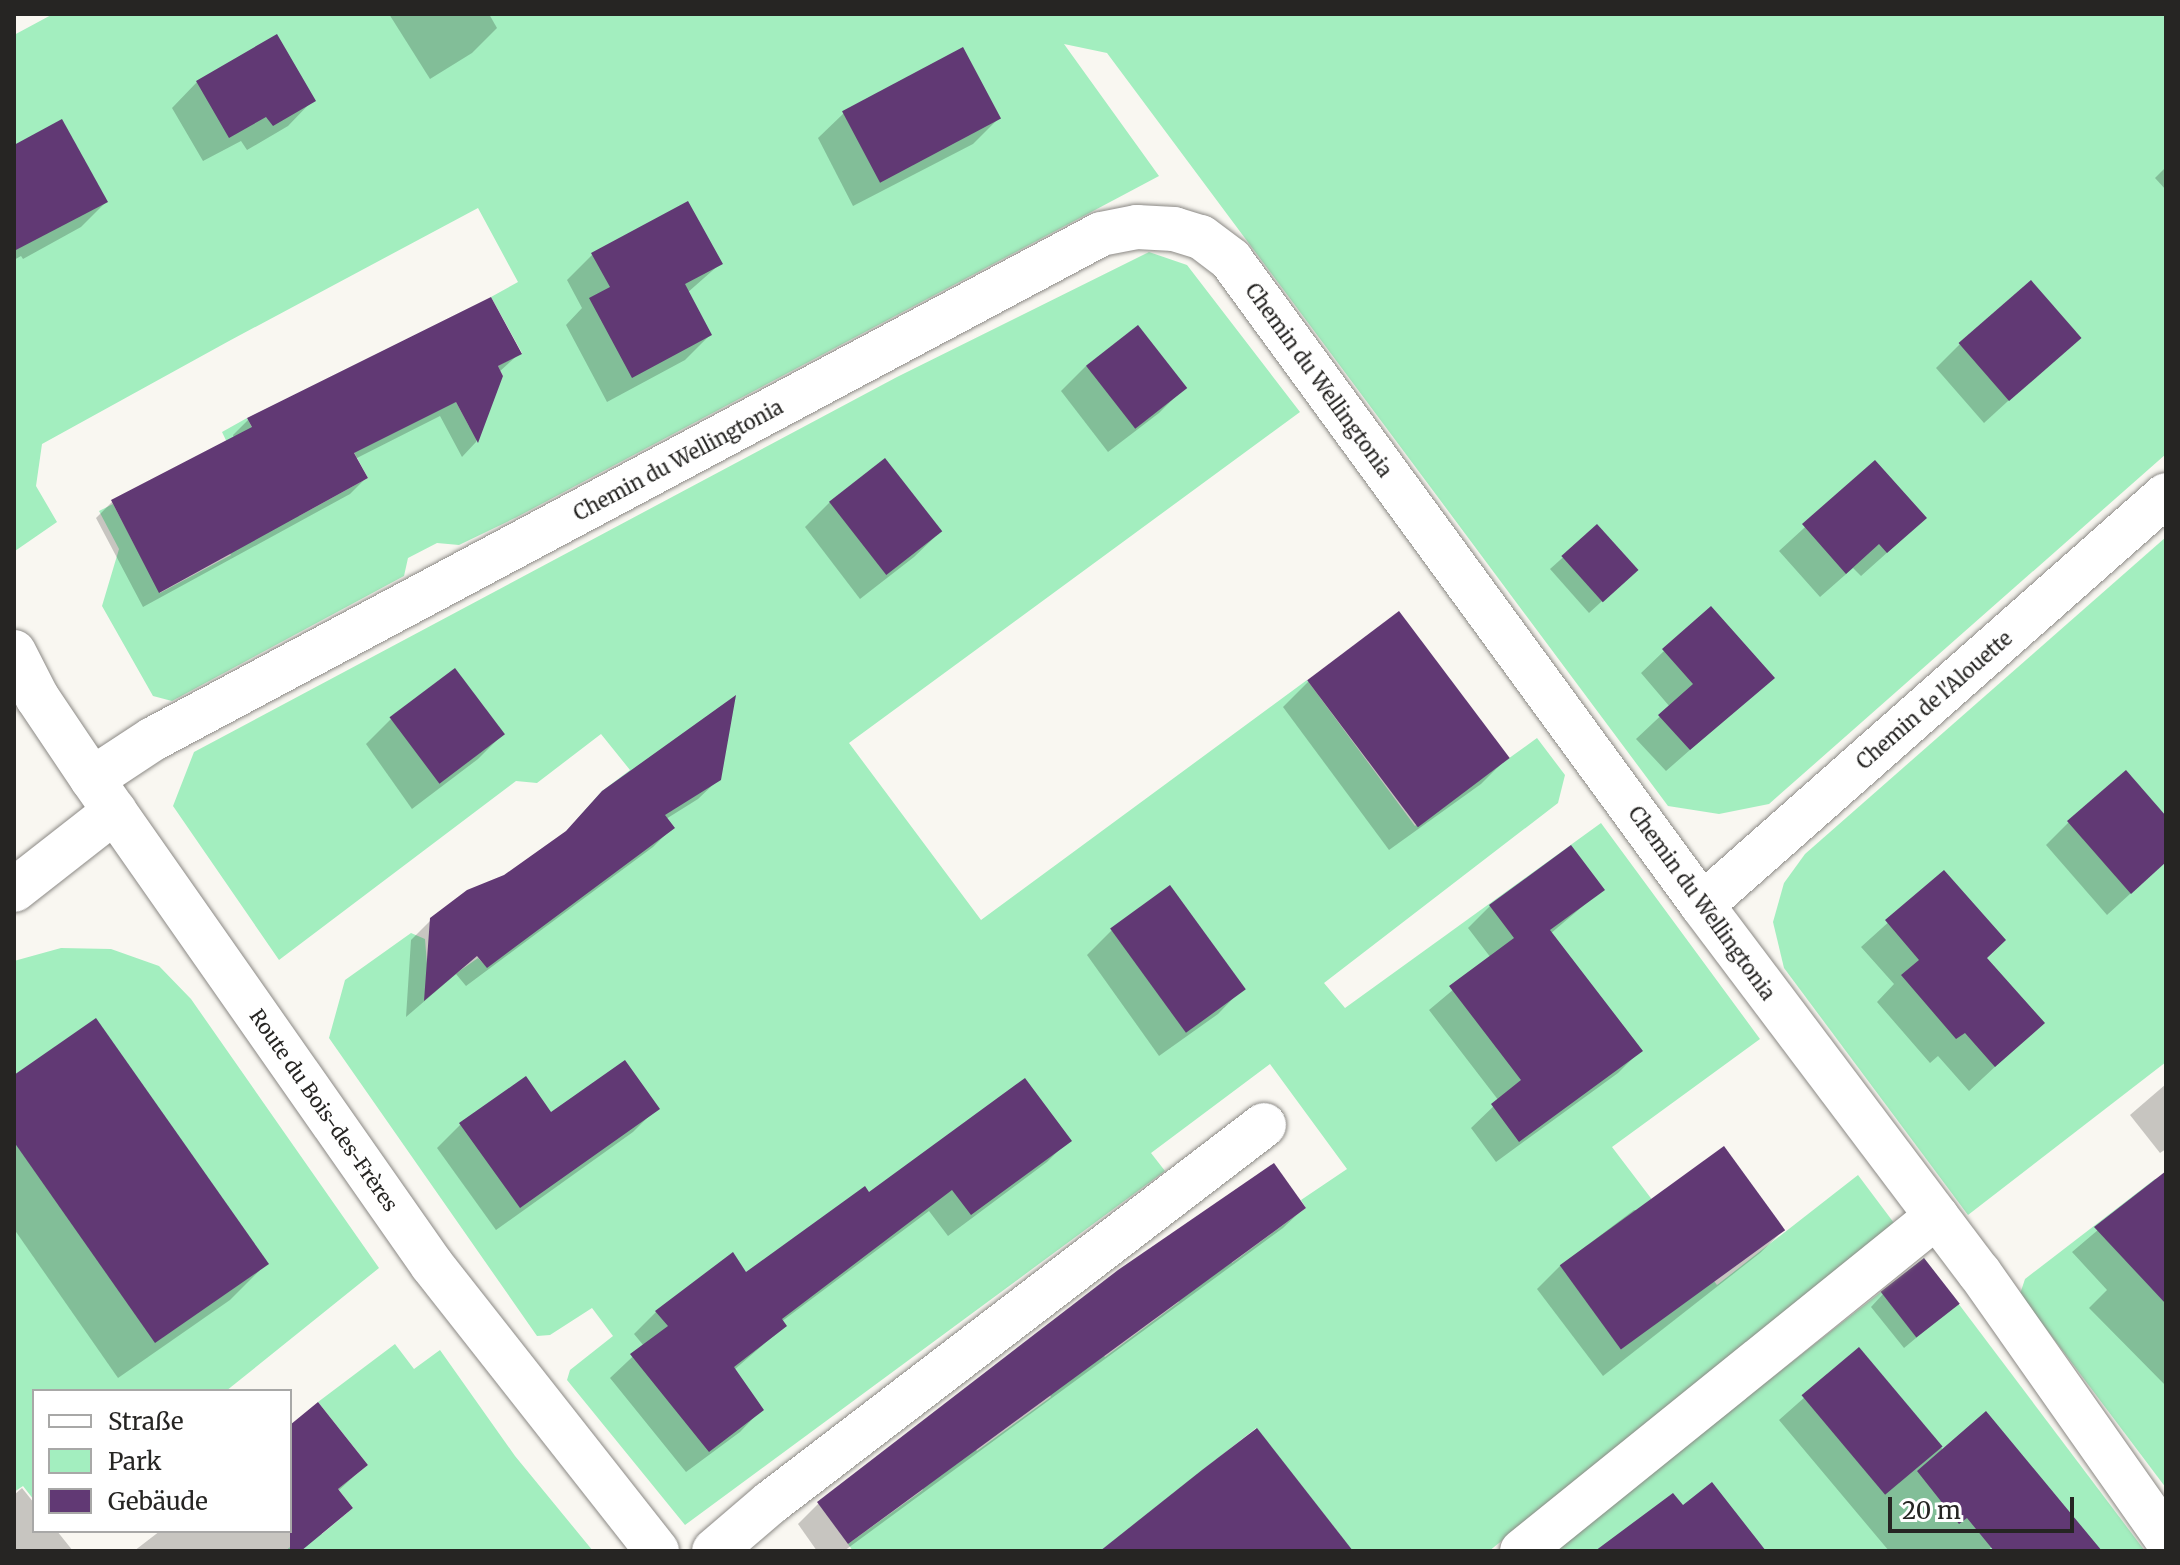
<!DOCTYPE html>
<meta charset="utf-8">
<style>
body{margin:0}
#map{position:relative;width:2180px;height:1565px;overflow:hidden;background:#f9f7f1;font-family:Merriweather,serif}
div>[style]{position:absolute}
.green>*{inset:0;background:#a3eebf}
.shadow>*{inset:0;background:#0003}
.building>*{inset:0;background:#613974;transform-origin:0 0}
.roads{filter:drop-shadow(0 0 2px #8b8985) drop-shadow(0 0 2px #8b8985)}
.minor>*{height:44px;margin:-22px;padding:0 22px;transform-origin:22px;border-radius:22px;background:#fff}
span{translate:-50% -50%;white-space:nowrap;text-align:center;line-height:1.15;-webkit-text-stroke:8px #fff;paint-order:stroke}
.street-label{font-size:20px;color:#262523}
.frame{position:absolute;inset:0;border:16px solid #262523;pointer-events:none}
.legend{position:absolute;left:32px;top:1389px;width:260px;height:144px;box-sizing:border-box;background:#fff;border:2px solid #a8a8a7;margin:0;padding:10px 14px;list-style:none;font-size:24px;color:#262523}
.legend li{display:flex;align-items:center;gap:16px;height:40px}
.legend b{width:40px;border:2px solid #a8a8a7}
.scale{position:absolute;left:1888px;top:1497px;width:186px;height:36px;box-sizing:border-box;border:4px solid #262523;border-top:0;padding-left:10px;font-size:24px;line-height:28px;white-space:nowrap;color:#262523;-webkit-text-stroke:6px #fff;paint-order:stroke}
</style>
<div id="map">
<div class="green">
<i style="clip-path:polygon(53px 14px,2166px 14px,2166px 454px,1769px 804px,1719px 814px,1668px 806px,1107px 53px,1064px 44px,1159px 176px,517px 517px,459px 545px,437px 543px,408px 558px,404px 576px,172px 701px,153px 696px,102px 606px,119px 549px,99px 511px,113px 504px,160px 593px,231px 555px,215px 526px,250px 490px,222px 432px,247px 418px,299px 516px,368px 478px,330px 408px,456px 402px,469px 426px,488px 416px,482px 387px,503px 376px,498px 366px,522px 353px,491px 297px,518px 282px,478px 208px,229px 341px,42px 444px,36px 486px,57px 522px,15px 551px,14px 35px)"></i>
<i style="clip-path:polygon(1149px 252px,1187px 265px,1300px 412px,849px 743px,981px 920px,1307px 680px,1415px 826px,1537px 738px,1565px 775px,1558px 803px,1324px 983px,1345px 1008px,1601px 823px,1760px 1039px,1612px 1147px,1717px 1285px,1858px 1175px,1897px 1227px,1489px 1551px,1323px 1551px,1341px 1536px,1256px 1428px,1101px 1551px,853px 1551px,848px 1544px,923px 1490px,918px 1483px,972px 1445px,977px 1451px,1051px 1397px,1047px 1390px,1100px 1351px,1105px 1357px,1179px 1302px,1173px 1293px,1227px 1257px,1232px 1263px,1306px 1208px,1301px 1200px,1347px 1169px,1270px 1064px,1151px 1153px,1165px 1171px,685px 1525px,567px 1380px,570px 1370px,613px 1336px,592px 1308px,550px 1335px,537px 1336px,329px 1038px,345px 980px,411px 933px,425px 939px,427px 964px,451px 977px,478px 958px,487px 967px,578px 818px,602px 791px,630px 770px,601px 734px,537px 783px,516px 781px,279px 960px,173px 806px,194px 752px,897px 377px)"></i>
<i style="clip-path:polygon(2166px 537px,2166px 1062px,1968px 1215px,1784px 968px,1773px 922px,1784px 883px,1805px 854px)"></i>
<i style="clip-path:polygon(61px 948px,111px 949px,159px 966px,191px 999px,379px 1268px,226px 1391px,34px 1391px,34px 1500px,23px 1486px,14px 1492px,14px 961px)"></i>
<i style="clip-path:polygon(2155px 1179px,2166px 1182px,2166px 1488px,2020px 1294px,2025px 1279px)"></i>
<i style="clip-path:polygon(1924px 1258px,2145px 1551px,1554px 1551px,1655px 1470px)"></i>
<i style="clip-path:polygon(395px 1344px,414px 1369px,440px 1350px,515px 1456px,593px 1551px,285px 1551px,316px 1527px,322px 1534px,353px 1508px,338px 1489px,368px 1465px,318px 1402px)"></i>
</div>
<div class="shadow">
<i style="clip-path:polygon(389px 14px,489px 14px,497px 28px,472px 53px,430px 79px)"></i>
<i style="clip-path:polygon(277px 37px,313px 100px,288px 126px,247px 150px,241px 141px,203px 161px,172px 108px,197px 82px)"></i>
<i style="clip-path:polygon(844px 113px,998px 119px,973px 144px,853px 206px,818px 138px)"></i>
<i style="clip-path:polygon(14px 147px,106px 202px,81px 227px,23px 259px,21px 256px,14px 260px)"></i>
<i style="clip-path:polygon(2166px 167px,2166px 190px,2155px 178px)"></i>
<i style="clip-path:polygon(592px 255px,720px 264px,687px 293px,710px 335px,685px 360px,607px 402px,566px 325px,582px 308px,567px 280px)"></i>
<i style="clip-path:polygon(2078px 337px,1984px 423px,1936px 368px,1960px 344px)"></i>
<i style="clip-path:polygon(520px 353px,499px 372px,501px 376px,476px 442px,462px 457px,440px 416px,355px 459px,366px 478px,350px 494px,143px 607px,96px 518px,112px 502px,234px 438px,233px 435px,248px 420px)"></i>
<i style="clip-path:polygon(1086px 366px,1184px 388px,1159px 413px,1108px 452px,1061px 391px)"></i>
<i style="clip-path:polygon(1875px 463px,1899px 542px,1861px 576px,1853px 568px,1820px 597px,1779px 551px)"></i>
<i style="clip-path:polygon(830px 502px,940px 532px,914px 557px,860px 599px,805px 527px)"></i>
<i style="clip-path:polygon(1597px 527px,1623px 582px,1589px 613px,1550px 569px)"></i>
<i style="clip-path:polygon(1398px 614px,1506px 759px,1481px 784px,1389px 850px,1283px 707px,1308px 682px)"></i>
<i style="clip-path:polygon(1664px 651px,1772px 678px,1666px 771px,1636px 739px,1670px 707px,1641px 673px)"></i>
<i style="clip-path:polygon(391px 719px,503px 734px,478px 759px,412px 809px,366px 744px)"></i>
<i style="clip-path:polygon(719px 779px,698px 799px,666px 819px,672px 828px,653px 847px,466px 986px,456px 974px,406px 1017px,411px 940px,432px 919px,505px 877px)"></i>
<i style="clip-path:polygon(2166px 819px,2166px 861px,2107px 915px,2046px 845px,2069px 822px)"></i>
<i style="clip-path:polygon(1943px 873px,1984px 958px,2042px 1023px,1969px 1091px,1938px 1056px,1930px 1063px,1877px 1002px,1894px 984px,1861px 947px)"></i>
<i style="clip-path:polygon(1602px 890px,1550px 934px,1640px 1051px,1618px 1073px,1496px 1162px,1471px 1128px,1499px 1101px,1429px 1010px,1491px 958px,1468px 928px,1490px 906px)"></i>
<i style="clip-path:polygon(1112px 930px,1243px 988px,1218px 1014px,1159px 1056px,1087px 955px)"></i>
<i style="clip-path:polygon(14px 1077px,267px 1263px,230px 1300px,118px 1378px,14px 1229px)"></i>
<i style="clip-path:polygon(2166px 1084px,2166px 1149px,2160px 1153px,2130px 1115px)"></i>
<i style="clip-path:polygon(657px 1108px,633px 1132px,496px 1230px,437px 1148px,460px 1125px)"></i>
<i style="clip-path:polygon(1069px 1140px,1047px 1162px,948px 1236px,929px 1211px,781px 1322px,785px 1326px,734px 1370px,761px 1410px,740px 1432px,686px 1472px,610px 1378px,644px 1346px,634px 1334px,656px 1312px,732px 1254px,746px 1274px,869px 1195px)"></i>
<i style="clip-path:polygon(2138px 1196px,2166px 1223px,2166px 1386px,2089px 1308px,2107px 1290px,2072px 1252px)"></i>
<i style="clip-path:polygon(1304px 1208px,1283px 1228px,844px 1551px,817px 1551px,798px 1524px,818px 1504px)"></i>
<i style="clip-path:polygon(1634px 1210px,1784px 1230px,1760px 1253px,1603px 1376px,1537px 1289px,1561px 1265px)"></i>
<i style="clip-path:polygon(1883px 1294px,1957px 1304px,1904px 1348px,1871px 1307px)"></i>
<i style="clip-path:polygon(1858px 1350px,1944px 1451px,2028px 1517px,1987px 1551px,1889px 1551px,1779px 1420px)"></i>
<i style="clip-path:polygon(290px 1427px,366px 1465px,338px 1491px,325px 1521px,287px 1551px,134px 1551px,160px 1531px,290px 1531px)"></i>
<i style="clip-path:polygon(22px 1488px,34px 1503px,34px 1531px,57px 1531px,73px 1551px,14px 1551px,14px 1495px)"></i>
</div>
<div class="building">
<i style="clip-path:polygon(277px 34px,316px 101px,273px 126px,266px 117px,229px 138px,196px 81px)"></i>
<i style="left:963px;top:47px;width:81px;height:137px;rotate:62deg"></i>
<i style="clip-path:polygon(62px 119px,108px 202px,14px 251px,14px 145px)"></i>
<i style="clip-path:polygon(688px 201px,723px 264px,685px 284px,712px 335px,632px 378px,589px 298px,610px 287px,591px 253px)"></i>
<i style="left:2031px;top:280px;width:77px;height:96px;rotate:49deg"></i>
<i style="clip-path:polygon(491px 297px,522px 354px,498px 366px,503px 376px,478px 443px,456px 402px,354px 453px,368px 478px,159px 593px,111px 500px,252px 427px,247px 418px)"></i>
<i style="left:1138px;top:325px;width:80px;height:66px;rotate:52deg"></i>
<i style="left:885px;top:458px;width:93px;height:71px;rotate:52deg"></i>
<i style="clip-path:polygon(1875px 460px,1927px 518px,1887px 553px,1879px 544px,1846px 574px,1802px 524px)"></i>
<i style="left:1597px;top:524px;width:62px;height:48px;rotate:48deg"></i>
<i style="clip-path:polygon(1711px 606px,1775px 678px,1690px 750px,1658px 715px,1693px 684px,1662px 649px)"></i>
<i style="left:1399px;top:611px;width:184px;height:115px;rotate:53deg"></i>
<i style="left:455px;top:668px;width:83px;height:82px;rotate:53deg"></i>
<i style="clip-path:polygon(736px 695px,721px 780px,665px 815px,675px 828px,487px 968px,477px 956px,424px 1001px,430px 918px,467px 890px,504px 875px,566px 831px,602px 791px)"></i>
<i style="clip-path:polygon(2126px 770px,2166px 816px,2166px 862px,2131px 894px,2067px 821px)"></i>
<i style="clip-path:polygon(1571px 845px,1605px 890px,1550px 930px,1643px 1051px,1519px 1142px,1491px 1104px,1521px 1080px,1449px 986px,1514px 938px,1489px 905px)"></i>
<i style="clip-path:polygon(1944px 870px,2006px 940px,1987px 958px,2045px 1023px,1995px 1067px,1965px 1033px,1956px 1039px,1901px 975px,1919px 960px,1885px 920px)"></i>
<i style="left:1170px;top:885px;width:129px;height:74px;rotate:54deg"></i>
<i style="clip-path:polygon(96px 1018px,269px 1264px,155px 1343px,14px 1142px,14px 1075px)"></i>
<i style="clip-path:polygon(625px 1060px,660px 1109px,520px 1208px,459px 1123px,526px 1076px,551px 1112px)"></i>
<i style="clip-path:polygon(1025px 1078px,1072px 1141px,971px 1215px,952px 1190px,782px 1319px,787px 1326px,734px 1367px,764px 1410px,709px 1452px,630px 1354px,668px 1326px,655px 1311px,733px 1252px,746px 1272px,865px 1186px,869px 1192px)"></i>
<i style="left:1724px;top:1146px;width:104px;height:203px;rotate:54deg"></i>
<i style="clip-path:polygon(1274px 1163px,1306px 1208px,848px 1544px,817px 1502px,1118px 1270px)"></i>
<i style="clip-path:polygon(2166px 1171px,2166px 1304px,2094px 1227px)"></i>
<i style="left:1924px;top:1258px;width:58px;height:55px;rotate:52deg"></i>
<i style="left:1859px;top:1347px;width:130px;height:75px;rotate:50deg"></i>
<i style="clip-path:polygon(318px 1402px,368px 1465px,338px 1489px,353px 1508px,301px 1551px,290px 1551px,290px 1425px)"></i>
<i style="clip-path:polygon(1986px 1411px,2102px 1551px,1994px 1551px,1967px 1518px,1959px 1524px,1917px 1471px)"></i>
<i style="clip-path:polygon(1257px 1428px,1353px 1551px,1100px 1551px,1202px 1470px)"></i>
<i style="clip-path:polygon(1712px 1482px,1766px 1551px,1595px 1551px,1673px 1493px,1683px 1505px)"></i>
</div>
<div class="roads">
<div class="minor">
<i style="left:14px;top:652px;width:51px;rotate:62.9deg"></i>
<i style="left:37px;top:697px;width:99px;rotate:56.1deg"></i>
<i style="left:92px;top:779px;width:593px;rotate:55.02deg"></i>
<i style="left:432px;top:1265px;width:364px;rotate:51.8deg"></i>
<i style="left:92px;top:779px;width:73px;rotate:-33.3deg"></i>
<i style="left:153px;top:739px;width:1074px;rotate:-28.04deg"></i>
<i style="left:1101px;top:234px;width:37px;rotate:-11deg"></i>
<i style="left:1137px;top:227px;width:37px;rotate:3deg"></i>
<i style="left:1174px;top:229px;width:28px;rotate:17deg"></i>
<i style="left:1201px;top:237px;width:38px;rotate:37deg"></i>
<i style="left:1231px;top:260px;width:799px;rotate:53.86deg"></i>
<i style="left:1702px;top:905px;width:460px;rotate:53deg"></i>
<i style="left:1979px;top:1272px;width:325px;rotate:54.9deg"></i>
<i style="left:14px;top:890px;width:128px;rotate:-38deg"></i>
<i style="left:1702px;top:905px;width:619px;rotate:-41.46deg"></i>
<i style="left:714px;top:1551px;width:74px;rotate:-40.6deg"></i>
<i style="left:770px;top:1503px;width:622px;rotate:-37.42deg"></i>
<i style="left:1522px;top:1551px;width:533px;rotate:-38.91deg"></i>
</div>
</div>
<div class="street-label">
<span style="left:1319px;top:380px;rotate:54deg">Chemin du Wellingtonia</span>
<span style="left:678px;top:460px;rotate:-28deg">Chemin du Wellingtonia</span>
<span style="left:1934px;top:700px;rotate:-41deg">Chemin de l'Alouette</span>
<span style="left:1702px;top:903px;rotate:54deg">Chemin du Wellingtonia</span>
<span style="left:324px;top:1110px;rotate:55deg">Route du Bois-des-Frères</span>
</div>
<div class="frame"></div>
<ul class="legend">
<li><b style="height:10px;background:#fff"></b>Straße</li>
<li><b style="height:22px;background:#a3eebf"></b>Park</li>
<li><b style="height:22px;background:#613974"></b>Gebäude</li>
</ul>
<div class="scale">20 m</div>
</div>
